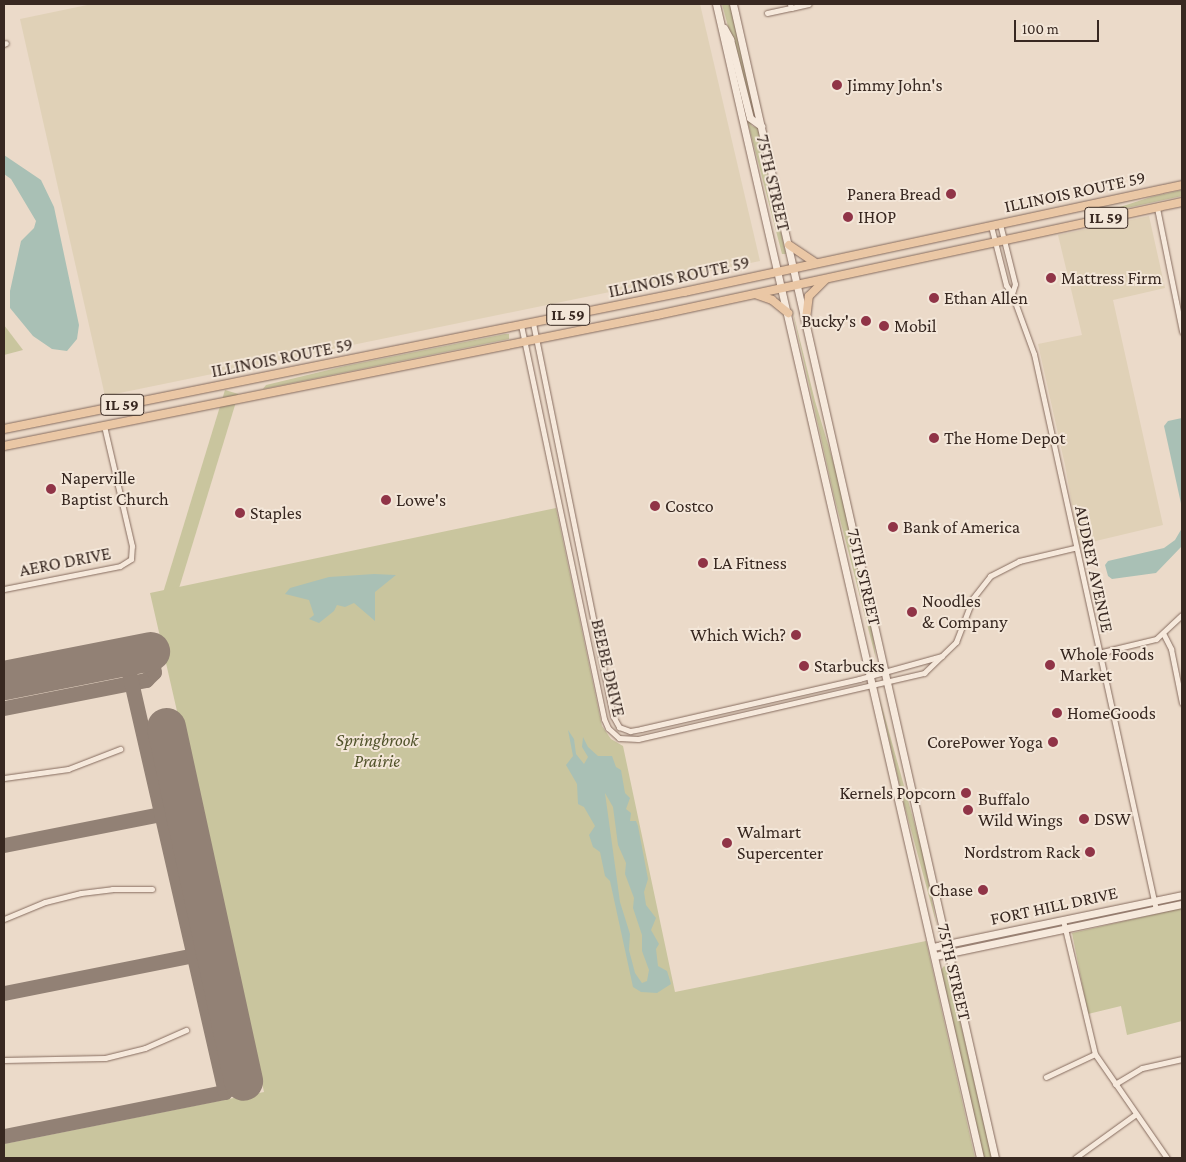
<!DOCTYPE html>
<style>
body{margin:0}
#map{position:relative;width:1186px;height:1162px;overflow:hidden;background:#ebdac9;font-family:"Crimson Pro",serif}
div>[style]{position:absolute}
.farmland>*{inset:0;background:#e0d1b7}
.green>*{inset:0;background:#c9c59e;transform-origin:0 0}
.water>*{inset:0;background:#a9c0b5}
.taxiway>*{height:15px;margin:-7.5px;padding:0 7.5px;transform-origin:7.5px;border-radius:7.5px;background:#928175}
.runway>*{height:39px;margin:-19.5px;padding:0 19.5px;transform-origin:19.5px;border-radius:19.5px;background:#928175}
.roads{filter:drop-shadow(0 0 1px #866c5f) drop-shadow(0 0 1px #866c5f)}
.street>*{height:5px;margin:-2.5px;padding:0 2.5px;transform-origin:2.5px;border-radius:2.5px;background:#f6e9dc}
.secondary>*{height:7px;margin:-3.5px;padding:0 3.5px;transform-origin:3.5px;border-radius:3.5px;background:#f6e9dc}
.primary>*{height:8px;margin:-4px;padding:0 4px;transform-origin:4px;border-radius:4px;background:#eac7a5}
.dots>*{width:14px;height:14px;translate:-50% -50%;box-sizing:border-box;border:2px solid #f3e6d8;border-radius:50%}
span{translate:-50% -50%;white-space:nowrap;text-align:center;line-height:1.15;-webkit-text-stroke:4px #f3e6d8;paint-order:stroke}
.shield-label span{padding:1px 4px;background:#f3e6d8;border:1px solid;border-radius:4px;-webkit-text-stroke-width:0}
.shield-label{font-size:16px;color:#382821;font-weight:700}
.poi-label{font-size:18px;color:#382821}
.left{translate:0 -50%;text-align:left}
.right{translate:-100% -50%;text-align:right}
.street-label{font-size:18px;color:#382821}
.park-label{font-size:18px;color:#50522a;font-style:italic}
.frame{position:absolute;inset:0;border:5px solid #382821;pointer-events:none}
.scale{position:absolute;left:1014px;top:20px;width:85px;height:22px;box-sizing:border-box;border:2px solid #382821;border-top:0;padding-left:6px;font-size:15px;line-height:18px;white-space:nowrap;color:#382821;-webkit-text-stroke:4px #f3e6d8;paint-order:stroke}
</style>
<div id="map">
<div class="farmland">
<i style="clip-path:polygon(92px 4px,700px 4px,760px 261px,105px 396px,20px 19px)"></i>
<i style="clip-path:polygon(1149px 216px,1165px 288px,1113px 300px,1163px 525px,1079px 545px,1065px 465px,1038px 344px,1082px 335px,1058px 235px)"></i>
</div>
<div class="green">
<i style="clip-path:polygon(722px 4px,730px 4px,756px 117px,753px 119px)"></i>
<i style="clip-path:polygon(744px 108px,752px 126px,758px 128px,786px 254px,782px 254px)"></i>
<i style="clip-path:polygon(1182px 190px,1182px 196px,1095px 215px,1151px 197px)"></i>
<i style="clip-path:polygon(790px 300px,815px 401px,842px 491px,872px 627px,876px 659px,834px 496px)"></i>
<i style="clip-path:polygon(4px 325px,23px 350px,4px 355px)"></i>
<i style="clip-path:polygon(505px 334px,509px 334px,509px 339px,263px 389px,266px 385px,345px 366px)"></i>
<i style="left:225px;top:390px;width:14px;height:225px;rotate:17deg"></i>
<i style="clip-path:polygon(556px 508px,602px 726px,611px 739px,623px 746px,675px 992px,926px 941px,975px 1158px,4px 1158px,4px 1144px,264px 1092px,150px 593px)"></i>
<i style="clip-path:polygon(879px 696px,923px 854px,937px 926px,904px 804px)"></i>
<i style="clip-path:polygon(1182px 908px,1182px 1021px,1127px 1035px,1121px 1006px,1088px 1014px,1072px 933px)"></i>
<i style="clip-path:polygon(944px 966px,948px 969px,992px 1158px,984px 1158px,941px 970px)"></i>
</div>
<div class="water">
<i style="clip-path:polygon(4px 155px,41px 180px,54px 207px,79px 325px,77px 339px,67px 351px,52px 349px,33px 336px,10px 308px,10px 291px,21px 241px,34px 228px,36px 221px,11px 179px,4px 174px)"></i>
<i style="clip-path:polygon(1182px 418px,1182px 508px,1164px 426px,1168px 421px)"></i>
<i style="clip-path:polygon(1182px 528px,1182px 546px,1156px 573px,1112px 579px,1108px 576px,1105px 565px,1108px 561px,1164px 548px,1175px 540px)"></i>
<i style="clip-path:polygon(374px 574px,396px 575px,375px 592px,375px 621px,354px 603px,345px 607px,337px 605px,334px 611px,319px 623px,309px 619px,314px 615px,309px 600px,285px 594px,290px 588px,329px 577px)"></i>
<i style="clip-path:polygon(evenodd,568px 730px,574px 739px,576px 754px,584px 764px,588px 757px,582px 747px,583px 737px,588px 747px,598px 756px,612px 756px,616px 767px,621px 770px,625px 793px,630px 798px,626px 809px,631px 813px,630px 821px,636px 821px,638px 826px,648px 879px,644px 892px,646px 905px,656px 918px,651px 930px,659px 944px,656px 949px,658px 966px,667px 971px,671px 984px,657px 993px,641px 992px,633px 987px,610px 881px,605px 876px,600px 852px,593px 847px,589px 835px,595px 826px,584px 807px,578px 804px,577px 784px,566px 765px,573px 756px,568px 730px,605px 793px,613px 807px,618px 845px,626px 863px,625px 874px,634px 898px,633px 908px,642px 935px,642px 951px,649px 970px,647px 981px,642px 983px,635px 973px,629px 950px,630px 934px,620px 902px,605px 793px)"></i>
</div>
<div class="taxiway">
<i style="left:4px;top:708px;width:145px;rotate:-11.2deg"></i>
<i style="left:146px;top:680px;width:11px;rotate:-45deg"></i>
<i style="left:154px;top:672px;width:21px;rotate:-101deg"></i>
<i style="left:4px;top:845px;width:159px;rotate:-11.2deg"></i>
<i style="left:4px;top:993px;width:194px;rotate:-11.3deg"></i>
<i style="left:4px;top:1136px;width:225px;rotate:-11.3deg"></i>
<i style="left:225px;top:1092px;width:447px;rotate:-102.9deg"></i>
</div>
<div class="runway">
<i style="left:4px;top:680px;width:149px;rotate:-11.2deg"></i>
<i style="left:166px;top:727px;width:362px;rotate:77.7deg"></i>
</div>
<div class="roads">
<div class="street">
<i style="left:791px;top:8px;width:18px;rotate:-13deg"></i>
<i style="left:767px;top:13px;width:25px;rotate:-12deg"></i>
<i style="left:791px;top:8px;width:4px;rotate:-104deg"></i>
<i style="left:4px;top:44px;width:2px;rotate:-27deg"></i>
<i style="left:1157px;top:208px;width:126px;rotate:78.5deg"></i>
<i style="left:1000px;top:224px;width:62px;rotate:76deg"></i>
<i style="left:1015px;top:284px;width:10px;rotate:107deg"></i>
<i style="left:991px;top:226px;width:61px;rotate:75.7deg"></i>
<i style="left:1006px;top:285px;width:11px;rotate:56deg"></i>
<i style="left:1012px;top:294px;width:64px;rotate:69.9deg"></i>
<i style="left:1034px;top:354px;width:569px;rotate:77.62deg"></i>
<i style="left:533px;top:323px;width:401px;rotate:78.5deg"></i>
<i style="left:613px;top:716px;width:13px;rotate:61deg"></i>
<i style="left:619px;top:727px;width:12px;rotate:20deg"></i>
<i style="left:630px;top:731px;width:11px;rotate:-10deg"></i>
<i style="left:641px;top:729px;width:224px;rotate:-12.9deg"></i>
<i style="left:859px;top:679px;width:86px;rotate:-15.5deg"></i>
<i style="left:521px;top:325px;width:403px;rotate:78.1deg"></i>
<i style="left:604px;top:719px;width:10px;rotate:66deg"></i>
<i style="left:608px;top:728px;width:15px;rotate:42deg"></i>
<i style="left:619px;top:738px;width:19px;rotate:3deg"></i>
<i style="left:638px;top:739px;width:294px;rotate:-13deg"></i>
<i style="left:924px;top:673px;width:45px;rotate:-44.1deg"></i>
<i style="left:956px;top:642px;width:47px;rotate:-68.9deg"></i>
<i style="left:973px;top:598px;width:28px;rotate:-52deg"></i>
<i style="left:990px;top:576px;width:33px;rotate:-27deg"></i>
<i style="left:1019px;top:561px;width:57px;rotate:-13.3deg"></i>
<i style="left:4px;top:589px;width:118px;rotate:-11.2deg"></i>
<i style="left:120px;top:566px;width:13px;rotate:-32deg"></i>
<i style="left:131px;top:559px;width:13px;rotate:-86deg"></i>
<i style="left:132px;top:546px;width:123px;rotate:-103.1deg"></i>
<i style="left:1164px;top:635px;width:16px;rotate:63deg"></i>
<i style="left:1171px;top:649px;width:55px;rotate:78.5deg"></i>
<i style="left:1098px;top:653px;width:60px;rotate:-13.6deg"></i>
<i style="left:1156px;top:639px;width:35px;rotate:-43deg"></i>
<i style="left:4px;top:778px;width:65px;rotate:-8deg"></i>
<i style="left:68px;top:769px;width:56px;rotate:-21deg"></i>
<i style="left:4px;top:919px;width:44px;rotate:-22.5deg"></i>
<i style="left:45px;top:902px;width:37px;rotate:-14deg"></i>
<i style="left:81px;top:893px;width:31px;rotate:-7deg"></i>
<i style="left:112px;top:889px;width:40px"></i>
<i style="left:1063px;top:920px;width:138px;rotate:76.6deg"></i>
<i style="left:1095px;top:1054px;width:126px;rotate:55.3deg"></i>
<i style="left:4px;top:1060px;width:101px;rotate:-1.1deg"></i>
<i style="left:105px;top:1058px;width:41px;rotate:-14deg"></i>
<i style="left:145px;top:1048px;width:45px;rotate:-23.7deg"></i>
<i style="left:1046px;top:1077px;width:54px;rotate:-25.1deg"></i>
<i style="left:1115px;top:1084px;width:31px;rotate:-31deg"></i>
<i style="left:1142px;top:1068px;width:41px;rotate:-12.7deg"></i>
<i style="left:1075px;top:1158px;width:75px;rotate:-35.8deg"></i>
</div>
<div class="secondary">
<i style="left:716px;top:4px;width:1184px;rotate:77.11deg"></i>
<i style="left:733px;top:4px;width:1183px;rotate:77.21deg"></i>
<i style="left:724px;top:28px;width:13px;rotate:61deg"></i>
<i style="left:730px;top:39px;width:81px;rotate:75.8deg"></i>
<i style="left:750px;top:118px;width:14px;rotate:36deg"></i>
<i style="left:933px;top:947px;width:254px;rotate:-11.8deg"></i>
<i style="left:935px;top:956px;width:252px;rotate:-11.9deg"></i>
</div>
<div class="primary">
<i style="left:789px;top:245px;width:32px;rotate:34deg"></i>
<i style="left:755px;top:294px;width:18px;rotate:19deg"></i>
<i style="left:772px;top:300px;width:21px;rotate:39deg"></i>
<i style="left:806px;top:319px;width:23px;rotate:-83deg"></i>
<i style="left:809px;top:296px;width:23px;rotate:-45deg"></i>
<i style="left:4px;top:429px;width:694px;rotate:-11.39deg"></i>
<i style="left:684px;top:292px;width:509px;rotate:-12.13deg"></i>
<i style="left:4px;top:446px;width:666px;rotate:-11.34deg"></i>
<i style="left:657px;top:315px;width:537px;rotate:-12.15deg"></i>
</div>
</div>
<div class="dots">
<i style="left:837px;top:85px;background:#903447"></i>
<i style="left:951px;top:194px;background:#903447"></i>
<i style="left:848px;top:217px;background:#903447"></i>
<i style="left:1051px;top:278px;background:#903447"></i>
<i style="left:934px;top:298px;background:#903447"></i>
<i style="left:866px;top:321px;background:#903447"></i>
<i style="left:884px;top:326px;background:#903447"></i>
<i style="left:934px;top:438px;background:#903447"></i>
<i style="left:51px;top:489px;background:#903447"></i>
<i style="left:386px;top:500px;background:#903447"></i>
<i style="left:655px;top:506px;background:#903447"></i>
<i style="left:240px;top:513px;background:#903447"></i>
<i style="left:893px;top:527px;background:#903447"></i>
<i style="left:703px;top:563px;background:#903447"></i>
<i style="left:912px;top:612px;background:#903447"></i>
<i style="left:796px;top:635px;background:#903447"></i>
<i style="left:1050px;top:665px;background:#903447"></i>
<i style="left:804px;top:666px;background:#903447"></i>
<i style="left:1057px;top:713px;background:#903447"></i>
<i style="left:1053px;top:742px;background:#903447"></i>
<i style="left:966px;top:793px;background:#903447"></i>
<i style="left:968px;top:810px;background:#903447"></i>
<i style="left:1084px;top:819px;background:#903447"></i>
<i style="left:727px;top:843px;background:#903447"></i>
<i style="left:1090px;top:852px;background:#903447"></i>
<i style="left:983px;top:890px;background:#903447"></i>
</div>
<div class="shield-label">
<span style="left:1106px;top:218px">IL 59</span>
<span style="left:568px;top:315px">IL 59</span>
<span style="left:122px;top:405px">IL 59</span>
</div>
<div class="poi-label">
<span class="left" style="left:847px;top:85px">Jimmy John's</span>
<span class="right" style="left:941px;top:194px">Panera Bread</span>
<span class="left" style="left:858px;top:217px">IHOP</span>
<span class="left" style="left:1061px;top:278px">Mattress Firm</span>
<span class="left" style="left:944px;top:298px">Ethan Allen</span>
<span class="right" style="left:856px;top:321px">Bucky's</span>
<span class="left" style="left:894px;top:326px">Mobil</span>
<span class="left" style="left:944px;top:438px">The Home Depot</span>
<span class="left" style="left:61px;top:489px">Naperville<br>Baptist Church</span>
<span class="left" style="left:396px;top:500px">Lowe's</span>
<span class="left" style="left:665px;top:506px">Costco</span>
<span class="left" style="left:250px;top:513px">Staples</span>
<span class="left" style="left:903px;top:527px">Bank of America</span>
<span class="left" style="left:713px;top:563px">LA Fitness</span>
<span class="left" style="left:922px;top:612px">Noodles<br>&amp; Company</span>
<span class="right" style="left:786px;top:635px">Which Wich?</span>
<span class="left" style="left:1060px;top:665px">Whole Foods<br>Market</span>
<span class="left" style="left:814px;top:666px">Starbucks</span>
<span class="left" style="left:1067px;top:713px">HomeGoods</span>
<span class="right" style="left:1043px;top:742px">CorePower Yoga</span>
<span class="right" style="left:956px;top:793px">Kernels Popcorn</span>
<span class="left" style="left:978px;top:810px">Buffalo<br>Wild Wings</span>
<span class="left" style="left:1094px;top:819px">DSW</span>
<span class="left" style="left:737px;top:843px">Walmart<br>Supercenter</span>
<span class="right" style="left:1080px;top:852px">Nordstrom Rack</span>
<span class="right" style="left:973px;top:890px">Chase</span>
</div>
<div class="street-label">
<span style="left:773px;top:183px;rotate:77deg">75TH STREET</span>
<span style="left:1075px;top:192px;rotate:-12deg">ILLINOIS ROUTE 59</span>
<span style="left:679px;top:277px;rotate:-12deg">ILLINOIS ROUTE 59</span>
<span style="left:282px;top:358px;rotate:-11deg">ILLINOIS ROUTE 59</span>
<span style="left:65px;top:562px;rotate:-11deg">AERO DRIVE</span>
<span style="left:1094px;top:569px;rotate:78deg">AUDREY AVENUE</span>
<span style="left:864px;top:577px;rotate:77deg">75TH STREET</span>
<span style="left:608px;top:668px;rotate:77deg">BEEBE DRIVE</span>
<span style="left:1054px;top:906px;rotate:-12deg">FORT HILL DRIVE</span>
<span style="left:954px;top:972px;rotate:77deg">75TH STREET</span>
</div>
<div class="park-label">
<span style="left:377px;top:751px">Springbrook<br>Prairie</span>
</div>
<div class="frame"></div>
<div class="scale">100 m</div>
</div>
